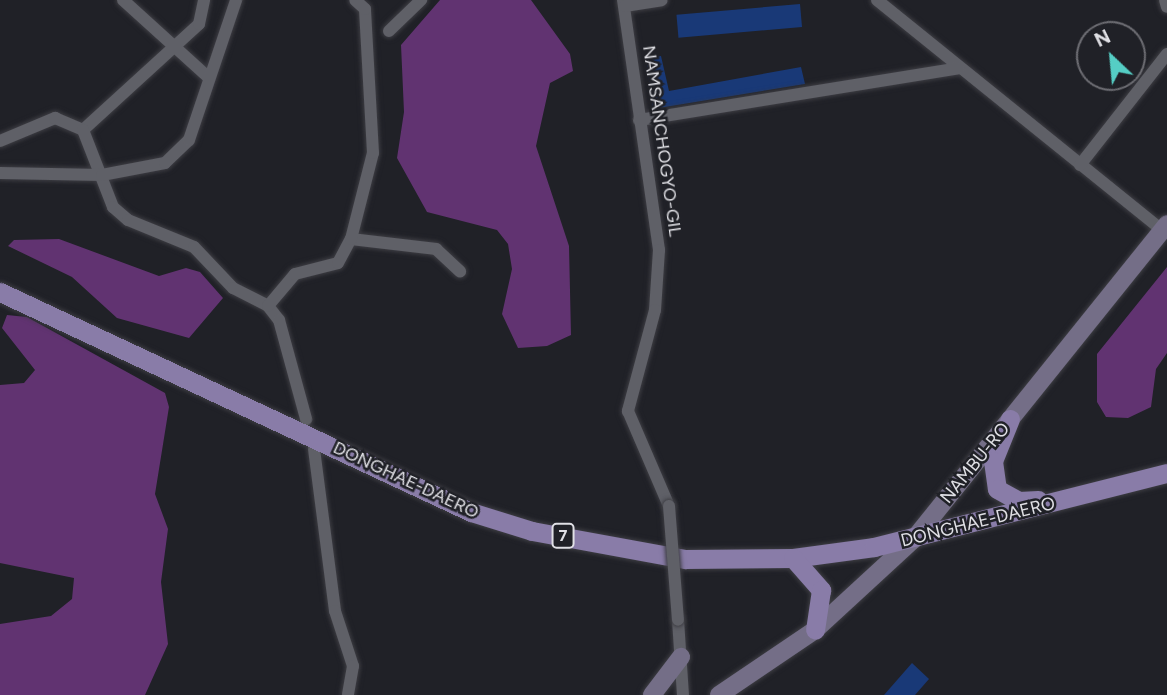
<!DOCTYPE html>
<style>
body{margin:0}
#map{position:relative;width:1167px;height:695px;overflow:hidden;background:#202127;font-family:Figtree,sans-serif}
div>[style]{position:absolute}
.forest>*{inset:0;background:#613371}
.building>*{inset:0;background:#193977;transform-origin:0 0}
.roads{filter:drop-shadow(0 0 2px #3d3d43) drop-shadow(0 0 2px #3d3d43)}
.street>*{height:12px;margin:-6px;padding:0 6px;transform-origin:6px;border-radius:6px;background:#5f6067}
.secondary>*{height:18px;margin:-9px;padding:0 9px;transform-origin:9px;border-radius:9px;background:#746e87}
.primary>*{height:19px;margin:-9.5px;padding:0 9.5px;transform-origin:9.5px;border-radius:9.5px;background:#897ca8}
.bridges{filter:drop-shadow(0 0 2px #3d3d43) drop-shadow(0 0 2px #3d3d43)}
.street-bridge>*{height:12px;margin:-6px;padding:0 6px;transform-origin:6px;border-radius:6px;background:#5f6067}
span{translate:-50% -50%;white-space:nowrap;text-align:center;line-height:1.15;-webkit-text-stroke:5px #202127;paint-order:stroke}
.shield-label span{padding:2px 5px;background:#202127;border:2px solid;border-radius:5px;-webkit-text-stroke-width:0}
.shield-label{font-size:16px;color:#e0e0e5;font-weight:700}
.street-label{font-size:18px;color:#e0e0e5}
.north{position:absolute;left:1076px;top:21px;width:70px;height:70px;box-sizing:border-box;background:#202127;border:2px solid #6d6d73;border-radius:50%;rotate:334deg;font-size:19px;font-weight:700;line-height:28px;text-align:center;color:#e0e0e5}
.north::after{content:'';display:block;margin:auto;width:24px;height:32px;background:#55cec5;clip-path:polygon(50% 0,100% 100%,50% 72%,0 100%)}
</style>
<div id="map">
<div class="forest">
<i style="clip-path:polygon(440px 0,531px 0,570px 54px,573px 71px,550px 83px,536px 146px,569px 246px,571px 335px,547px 346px,518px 348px,502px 314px,512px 269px,508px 244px,497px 230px,427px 212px,397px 158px,404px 112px,401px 45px)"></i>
<i style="clip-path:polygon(59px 239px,159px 276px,186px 268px,200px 272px,223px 298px,189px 338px,117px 318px,72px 277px,8px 246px,14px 240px)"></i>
<i style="clip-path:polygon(1167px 267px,1167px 353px,1156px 369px,1151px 407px,1128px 418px,1106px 417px,1097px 402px,1097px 354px)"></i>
<i style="clip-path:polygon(7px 315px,27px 317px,165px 393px,169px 407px,155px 494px,168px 529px,161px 582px,168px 644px,145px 695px,0 695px,0 624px,51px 616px,72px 599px,74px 578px,0 563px,0 385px,24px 383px,35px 370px,2px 328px)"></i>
</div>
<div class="building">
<i style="left:800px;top:4px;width:23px;height:124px;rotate:85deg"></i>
<i style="clip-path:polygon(661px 56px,669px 91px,801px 67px,805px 84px,653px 109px,646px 58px)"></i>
<i style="clip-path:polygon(912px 663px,929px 679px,915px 695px,884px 695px)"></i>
</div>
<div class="roads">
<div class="street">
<i style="left:123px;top:0;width:116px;rotate:42.2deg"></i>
<i style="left:623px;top:0;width:253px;rotate:81.8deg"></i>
<i style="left:659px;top:250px;width:60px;rotate:93.8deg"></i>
<i style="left:655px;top:310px;width:105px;rotate:105deg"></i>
<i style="left:628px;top:411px;width:103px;rotate:66.7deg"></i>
<i style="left:877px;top:0;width:366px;rotate:38.9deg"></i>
<i style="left:1165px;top:0;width:7px;rotate:74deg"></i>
<i style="left:625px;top:6px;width:37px;rotate:-9deg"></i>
<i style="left:389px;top:31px;width:45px;rotate:-44.1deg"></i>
<i style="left:639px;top:120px;width:324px;rotate:-9.2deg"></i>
<i style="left:83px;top:130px;width:157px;rotate:-42.4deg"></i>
<i style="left:199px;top:24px;width:25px;rotate:-78deg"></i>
<i style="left:0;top:141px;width:60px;rotate:-22.7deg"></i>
<i style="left:55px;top:118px;width:30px;rotate:23deg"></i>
<i style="left:83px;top:130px;width:83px;rotate:68.7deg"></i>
<i style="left:113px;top:207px;width:20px;rotate:41deg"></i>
<i style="left:128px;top:220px;width:71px;rotate:22.2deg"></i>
<i style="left:194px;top:247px;width:57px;rotate:46.4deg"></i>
<i style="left:233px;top:288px;width:39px;rotate:27deg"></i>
<i style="left:268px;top:306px;width:18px;rotate:52deg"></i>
<i style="left:279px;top:320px;width:103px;rotate:74.7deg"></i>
<i style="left:1080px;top:165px;width:141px;rotate:-51.9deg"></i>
<i style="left:0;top:173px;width:102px;rotate:1.1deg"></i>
<i style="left:102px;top:175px;width:64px;rotate:-10.8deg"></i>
<i style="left:165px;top:163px;width:33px;rotate:-44deg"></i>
<i style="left:189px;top:140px;width:148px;rotate:-71.4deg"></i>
<i style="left:351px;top:239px;width:86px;rotate:6.7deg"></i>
<i style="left:436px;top:249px;width:33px;rotate:43deg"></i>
<i style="left:268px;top:306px;width:42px;rotate:-49.8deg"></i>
<i style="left:295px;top:274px;width:44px;rotate:-14.3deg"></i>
<i style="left:338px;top:263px;width:27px;rotate:-62deg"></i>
<i style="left:351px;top:239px;width:89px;rotate:-75.7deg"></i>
<i style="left:373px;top:153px;width:144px;rotate:-93.2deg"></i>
<i style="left:365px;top:9px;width:13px;rotate:-138deg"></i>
<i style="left:314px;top:449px;width:163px;rotate:82.6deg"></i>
<i style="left:335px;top:611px;width:58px;rotate:71.9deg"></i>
<i style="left:353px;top:666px;width:29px;rotate:100deg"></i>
<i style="left:678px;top:620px;width:75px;rotate:86.2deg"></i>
</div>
<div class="secondary">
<i style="left:652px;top:695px;width:48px;rotate:-52.7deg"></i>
<i style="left:719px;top:695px;width:116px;rotate:-34.1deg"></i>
<i style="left:815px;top:630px;width:134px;rotate:-42.6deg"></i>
<i style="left:914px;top:539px;width:404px;rotate:-51.2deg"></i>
</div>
<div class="primary">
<i style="left:0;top:292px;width:520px;rotate:25.04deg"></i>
<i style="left:471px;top:512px;width:64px;rotate:17.3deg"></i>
<i style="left:532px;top:531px;width:156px;rotate:10.4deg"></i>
<i style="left:685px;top:559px;width:108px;rotate:-0.5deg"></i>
<i style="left:793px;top:558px;width:82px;rotate:-7.7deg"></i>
<i style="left:874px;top:547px;width:302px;rotate:-14.2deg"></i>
<i style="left:1010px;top:419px;width:45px;rotate:112deg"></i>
<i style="left:993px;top:461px;width:28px;rotate:82deg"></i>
<i style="left:997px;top:489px;width:25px;rotate:29deg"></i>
<i style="left:1019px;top:501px;width:19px;rotate:-3deg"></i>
<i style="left:793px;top:558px;width:43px;rotate:48.8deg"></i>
<i style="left:821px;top:590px;width:40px;rotate:98.5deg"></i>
</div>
</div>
<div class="bridges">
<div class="street-bridge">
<i style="left:669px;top:506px;width:114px;rotate:85.5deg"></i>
</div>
</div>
<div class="shield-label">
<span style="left:563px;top:536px">7</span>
</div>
<div class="street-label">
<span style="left:662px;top:141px;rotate:82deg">NAMSANCHOGYO-GIL</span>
<span style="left:975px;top:463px;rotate:-51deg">NAMBU-RO</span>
<span style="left:406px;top:480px;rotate:25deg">DONGHAE-DAERO</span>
<span style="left:978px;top:522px;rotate:-14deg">DONGHAE-DAERO</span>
</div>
<div class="north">N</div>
</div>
